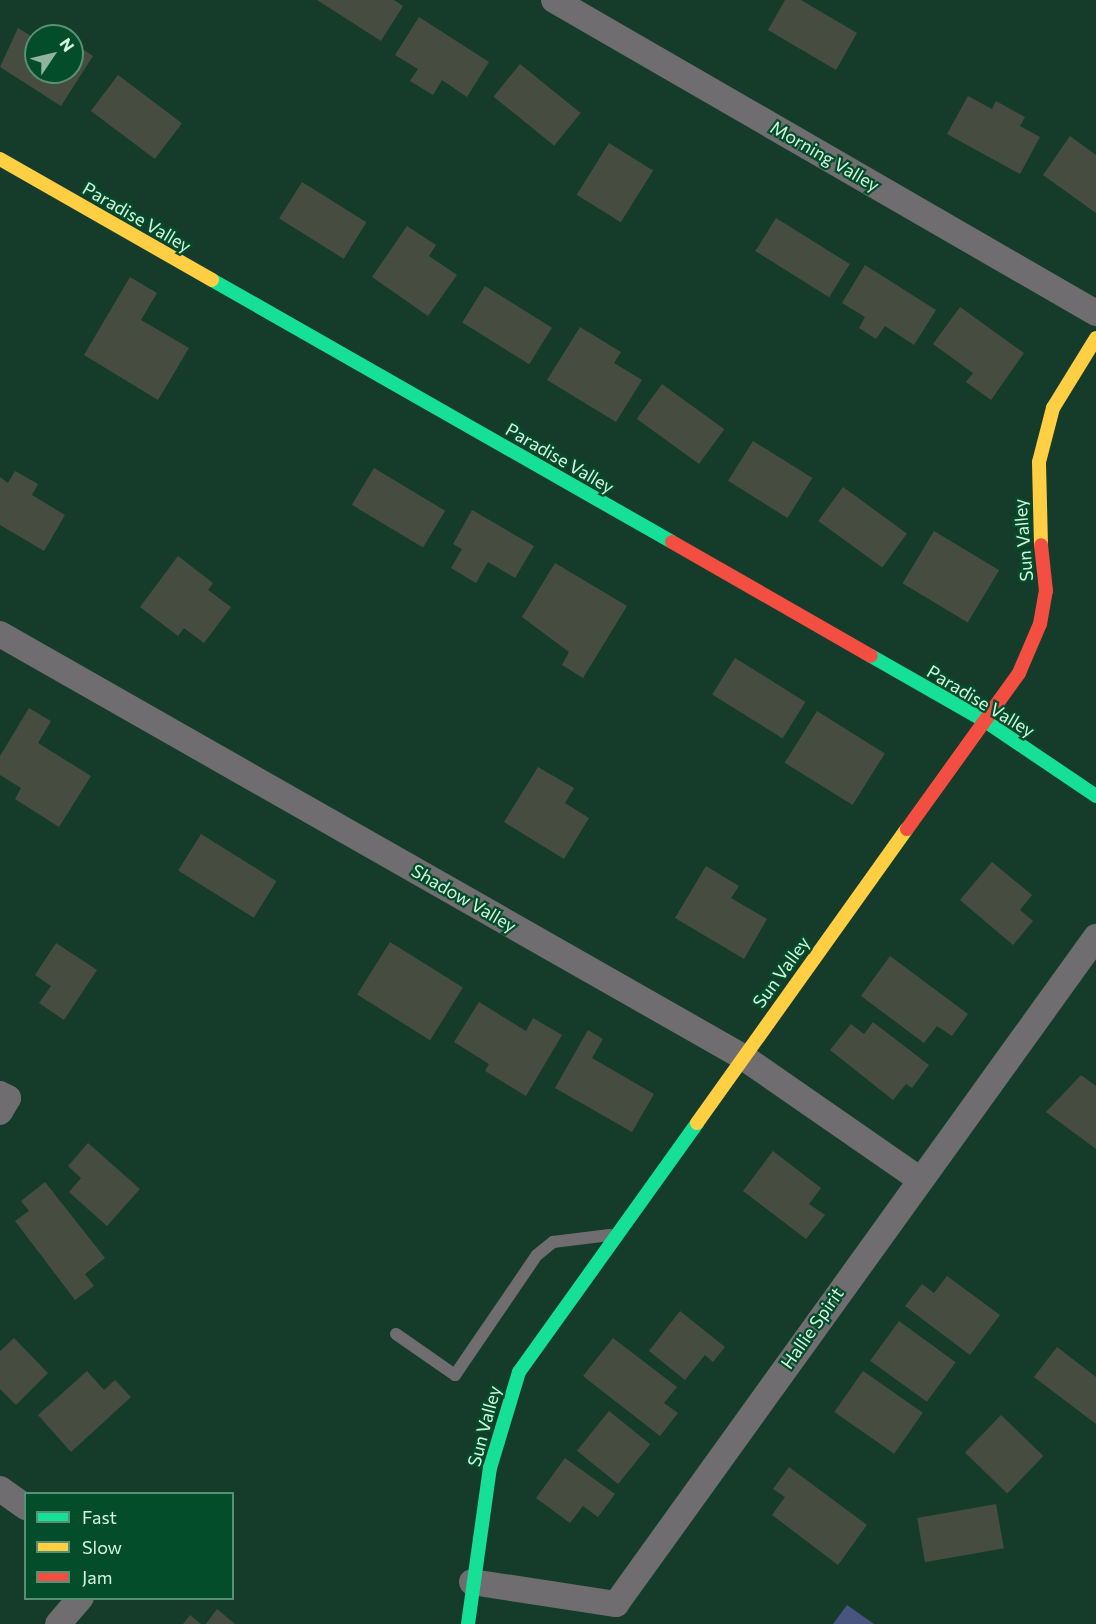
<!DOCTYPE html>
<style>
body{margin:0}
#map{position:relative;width:1096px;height:1624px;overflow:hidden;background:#153c2a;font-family:Commissioner,sans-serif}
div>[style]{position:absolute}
.green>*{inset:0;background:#48557e}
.building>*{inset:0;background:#474c41;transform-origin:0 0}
.lane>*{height:12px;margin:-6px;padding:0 6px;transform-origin:6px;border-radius:6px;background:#6f6d70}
.street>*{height:26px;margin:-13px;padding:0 13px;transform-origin:13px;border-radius:13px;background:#6f6d70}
.fast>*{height:14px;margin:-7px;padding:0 7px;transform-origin:7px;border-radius:7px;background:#16e098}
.slow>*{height:14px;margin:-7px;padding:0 7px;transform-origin:7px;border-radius:7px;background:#ffcf43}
.jam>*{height:14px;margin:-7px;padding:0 7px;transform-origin:7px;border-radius:7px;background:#f24e42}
span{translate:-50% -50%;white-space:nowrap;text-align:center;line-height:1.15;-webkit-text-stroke:4.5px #044d2b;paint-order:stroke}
.street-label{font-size:18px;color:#d4f4de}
.legend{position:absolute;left:24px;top:1492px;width:210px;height:108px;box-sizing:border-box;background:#044d2b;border:2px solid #579073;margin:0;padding:8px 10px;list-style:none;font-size:18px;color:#d4f4de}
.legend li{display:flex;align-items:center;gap:12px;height:30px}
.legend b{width:30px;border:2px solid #579073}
.north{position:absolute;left:24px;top:24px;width:60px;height:60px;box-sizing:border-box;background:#044d2b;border:2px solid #579073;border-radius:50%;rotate:55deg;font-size:16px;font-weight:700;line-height:24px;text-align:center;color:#d4f4de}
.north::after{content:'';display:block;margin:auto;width:21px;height:27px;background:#91b49f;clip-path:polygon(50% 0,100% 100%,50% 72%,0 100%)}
</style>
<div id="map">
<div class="green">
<i style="clip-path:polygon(847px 1605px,874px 1624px,833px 1624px)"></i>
</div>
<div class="building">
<i style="clip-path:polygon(317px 0,394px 0,403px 6px,381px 41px)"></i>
<i style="clip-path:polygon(785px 0,801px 0,857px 33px,836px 70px,768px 30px)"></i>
<i style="clip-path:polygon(419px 17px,489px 62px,467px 97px,442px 80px,433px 95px,410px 81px,418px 69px,395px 55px)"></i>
<i style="clip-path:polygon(18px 28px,36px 39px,36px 72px,72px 72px,72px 42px,93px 56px,61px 106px,0 67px)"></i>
<i style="left:520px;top:64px;width:78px;height:42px;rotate:39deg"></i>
<i style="left:118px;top:75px;width:80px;height:45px;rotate:37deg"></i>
<i style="clip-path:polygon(968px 96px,992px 109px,996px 101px,1025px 117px,1020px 126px,1040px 137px,1020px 174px,947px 134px)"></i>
<i style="clip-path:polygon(1070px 136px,1096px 155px,1096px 213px,1043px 175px)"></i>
<i style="left:609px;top:143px;width:52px;height:61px;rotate:32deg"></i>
<i style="left:302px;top:182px;width:76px;height:43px;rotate:32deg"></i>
<i style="left:776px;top:218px;width:87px;height:39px;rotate:32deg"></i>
<i style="clip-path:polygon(407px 226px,436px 245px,429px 256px,457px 275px,428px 316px,372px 277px)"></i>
<i style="clip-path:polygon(865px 265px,936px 310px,914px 345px,885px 326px,876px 339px,859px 328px,865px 317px,842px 303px)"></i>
<i style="clip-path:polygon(130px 277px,157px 293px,141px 320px,189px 348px,158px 400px,84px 355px)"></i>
<i style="left:485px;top:286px;width:79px;height:43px;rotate:32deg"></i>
<i style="clip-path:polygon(960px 307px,1024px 353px,991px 400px,966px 382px,973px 373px,933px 344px)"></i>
<i style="clip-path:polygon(580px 327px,621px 352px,614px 363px,642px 380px,616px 422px,547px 380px)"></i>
<i style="left:662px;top:384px;width:77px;height:43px;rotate:36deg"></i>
<i style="left:753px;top:441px;width:70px;height:47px;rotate:32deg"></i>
<i style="left:374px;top:468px;width:83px;height:43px;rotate:31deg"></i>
<i style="clip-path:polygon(15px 471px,38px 484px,32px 495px,65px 515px,44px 551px,0 525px,0 477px,8px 483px)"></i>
<i style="left:843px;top:487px;width:79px;height:42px;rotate:36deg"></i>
<i style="clip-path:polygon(472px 510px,534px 546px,515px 578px,488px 562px,476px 583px,451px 568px,462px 549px,453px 544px)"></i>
<i style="left:934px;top:531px;width:76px;height:61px;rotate:31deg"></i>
<i style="clip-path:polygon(178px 556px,213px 583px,208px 590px,231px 607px,204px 643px,184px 628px,178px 636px,140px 607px)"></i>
<i style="clip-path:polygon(555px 563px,627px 606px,583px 678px,562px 665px,569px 652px,522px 617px)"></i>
<i style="left:735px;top:658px;width:83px;height:43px;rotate:32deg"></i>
<i style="clip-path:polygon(29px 708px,51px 721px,38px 743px,91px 776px,59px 827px,15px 799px,21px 788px,0 775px,0 756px)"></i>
<i style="left:817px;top:711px;width:80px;height:61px;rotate:32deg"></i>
<i style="clip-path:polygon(538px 767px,574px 788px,565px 803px,589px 818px,564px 859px,504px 822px)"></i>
<i style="left:201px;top:834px;width:89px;height:43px;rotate:32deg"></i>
<i style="clip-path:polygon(992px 862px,1032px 895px,1020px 910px,1033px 921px,1013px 945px,960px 900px)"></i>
<i style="clip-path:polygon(706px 866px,739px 886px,731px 898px,767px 919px,744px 959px,675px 918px)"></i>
<i style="left:390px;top:942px;width:86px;height:62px;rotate:32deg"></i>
<i style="clip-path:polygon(56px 943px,97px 970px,64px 1020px,39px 1003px,51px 986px,35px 975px)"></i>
<i style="clip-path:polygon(890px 956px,968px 1014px,952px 1036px,937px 1026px,924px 1043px,861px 996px)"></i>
<i style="clip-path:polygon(479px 1002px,526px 1031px,533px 1018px,562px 1035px,526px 1096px,485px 1071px,489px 1064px,454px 1042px)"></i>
<i style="clip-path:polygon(873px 1022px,929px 1065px,912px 1088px,906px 1084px,893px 1100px,830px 1050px,851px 1024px,864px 1034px)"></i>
<i style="clip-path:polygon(588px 1030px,603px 1039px,592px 1058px,654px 1094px,632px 1132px,555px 1088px)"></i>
<i style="clip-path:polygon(1081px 1075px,1096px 1086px,1096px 1149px,1046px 1112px)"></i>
<i style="clip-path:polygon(88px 1143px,140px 1189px,107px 1226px,69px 1192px,81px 1178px,68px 1166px)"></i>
<i style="clip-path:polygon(773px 1151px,821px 1188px,809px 1204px,825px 1215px,806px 1239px,743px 1191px)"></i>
<i style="clip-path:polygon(45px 1182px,105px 1258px,85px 1274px,94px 1286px,75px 1300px,15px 1221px,29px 1211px,21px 1201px)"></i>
<i style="clip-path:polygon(947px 1276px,1000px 1315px,970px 1355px,905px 1306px,922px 1284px,934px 1293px)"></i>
<i style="clip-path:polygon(680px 1311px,725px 1347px,713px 1362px,705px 1355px,685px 1380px,649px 1351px)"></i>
<i style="left:899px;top:1321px;width:70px;height:49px;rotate:36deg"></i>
<i style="clip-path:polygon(14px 1338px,48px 1373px,16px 1405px,0 1389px,0 1351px)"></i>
<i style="clip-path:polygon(613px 1338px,677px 1387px,664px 1403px,678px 1413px,660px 1436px,583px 1376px)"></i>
<i style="clip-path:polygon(1057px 1347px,1096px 1377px,1096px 1424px,1034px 1377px)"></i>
<i style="clip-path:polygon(87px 1371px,104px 1390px,115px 1380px,131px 1397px,71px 1452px,38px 1415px)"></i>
<i style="left:863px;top:1371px;width:73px;height:50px;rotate:35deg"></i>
<i style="left:609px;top:1411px;width:53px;height:51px;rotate:39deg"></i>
<i style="left:1001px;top:1415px;width:59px;height:52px;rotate:44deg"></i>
<i style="clip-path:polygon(565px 1458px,615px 1494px,598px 1517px,583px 1506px,570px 1523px,536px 1498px)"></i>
<i style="clip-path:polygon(789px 1467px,867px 1525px,838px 1565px,772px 1515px,785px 1497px,773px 1489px)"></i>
<i style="left:996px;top:1504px;width:45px;height:80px;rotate:80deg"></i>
<i style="clip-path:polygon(217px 1609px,235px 1624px,206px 1624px)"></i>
<i style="clip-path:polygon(190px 1615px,201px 1624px,183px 1624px)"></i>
</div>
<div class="lane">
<i style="left:396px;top:1334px;width:72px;rotate:34.8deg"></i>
<i style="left:455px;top:1375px;width:145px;rotate:-55.7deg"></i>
<i style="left:537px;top:1255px;width:21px;rotate:-39deg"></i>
<i style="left:553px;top:1242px;width:57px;rotate:-7deg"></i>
</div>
<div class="street">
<i style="left:554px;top:0;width:626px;rotate:30.01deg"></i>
<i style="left:0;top:634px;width:855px;rotate:29.65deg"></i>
<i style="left:743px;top:1057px;width:214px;rotate:34.7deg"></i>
<i style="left:0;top:1094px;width:9px;rotate:27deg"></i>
<i style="left:8px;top:1098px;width:16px;rotate:120deg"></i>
<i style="left:0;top:1489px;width:32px;rotate:35deg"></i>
<i style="left:472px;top:1582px;width:146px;rotate:8.7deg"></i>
<i style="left:616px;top:1604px;width:822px;rotate:-54.26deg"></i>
<i style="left:58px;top:1624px;width:35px;rotate:-49deg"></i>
</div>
<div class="fast">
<i style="left:212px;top:280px;width:529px;rotate:29.66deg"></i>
<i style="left:871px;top:656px;width:131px;rotate:29.7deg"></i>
<i style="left:985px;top:721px;width:134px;rotate:34deg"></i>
<i style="left:468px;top:1624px;width:158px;rotate:-82deg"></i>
<i style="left:490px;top:1468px;width:100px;rotate:-73.2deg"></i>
<i style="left:519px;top:1372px;width:306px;rotate:-54.4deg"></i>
</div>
<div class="slow">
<i style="left:0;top:159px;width:244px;rotate:29.7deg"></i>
<i style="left:1041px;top:545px;width:83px;rotate:-91.4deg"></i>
<i style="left:1039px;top:462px;width:56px;rotate:-75.5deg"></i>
<i style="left:1053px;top:408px;width:82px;rotate:-58.4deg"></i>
<i style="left:697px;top:1123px;width:361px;rotate:-54.5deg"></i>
</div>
<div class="jam">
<i style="left:672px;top:542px;width:229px;rotate:29.8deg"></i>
<i style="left:907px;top:829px;width:192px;rotate:-54.3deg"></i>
<i style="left:1019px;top:673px;width:53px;rotate:-66.8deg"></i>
<i style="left:1040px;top:624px;width:34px;rotate:-80deg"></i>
<i style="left:1046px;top:591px;width:46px;rotate:-96.2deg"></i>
</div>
<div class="street-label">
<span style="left:825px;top:156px;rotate:30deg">Morning Valley</span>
<span style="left:137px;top:217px;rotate:30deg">Paradise Valley</span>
<span style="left:560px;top:458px;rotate:30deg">Paradise Valley</span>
<span style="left:1023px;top:540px;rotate:-95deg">Sun Valley</span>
<span style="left:981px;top:701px;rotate:31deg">Paradise Valley</span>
<span style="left:464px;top:898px;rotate:30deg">Shadow Valley</span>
<span style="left:781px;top:972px;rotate:-54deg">Sun Valley</span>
<span style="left:812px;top:1328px;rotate:-55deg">Hallie Spirit</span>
<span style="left:484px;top:1426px;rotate:-75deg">Sun Valley</span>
</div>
<ul class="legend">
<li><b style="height:8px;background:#16e098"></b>Fast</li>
<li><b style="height:8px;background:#ffcf43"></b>Slow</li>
<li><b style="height:8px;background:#f24e42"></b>Jam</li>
</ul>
<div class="north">N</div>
</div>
